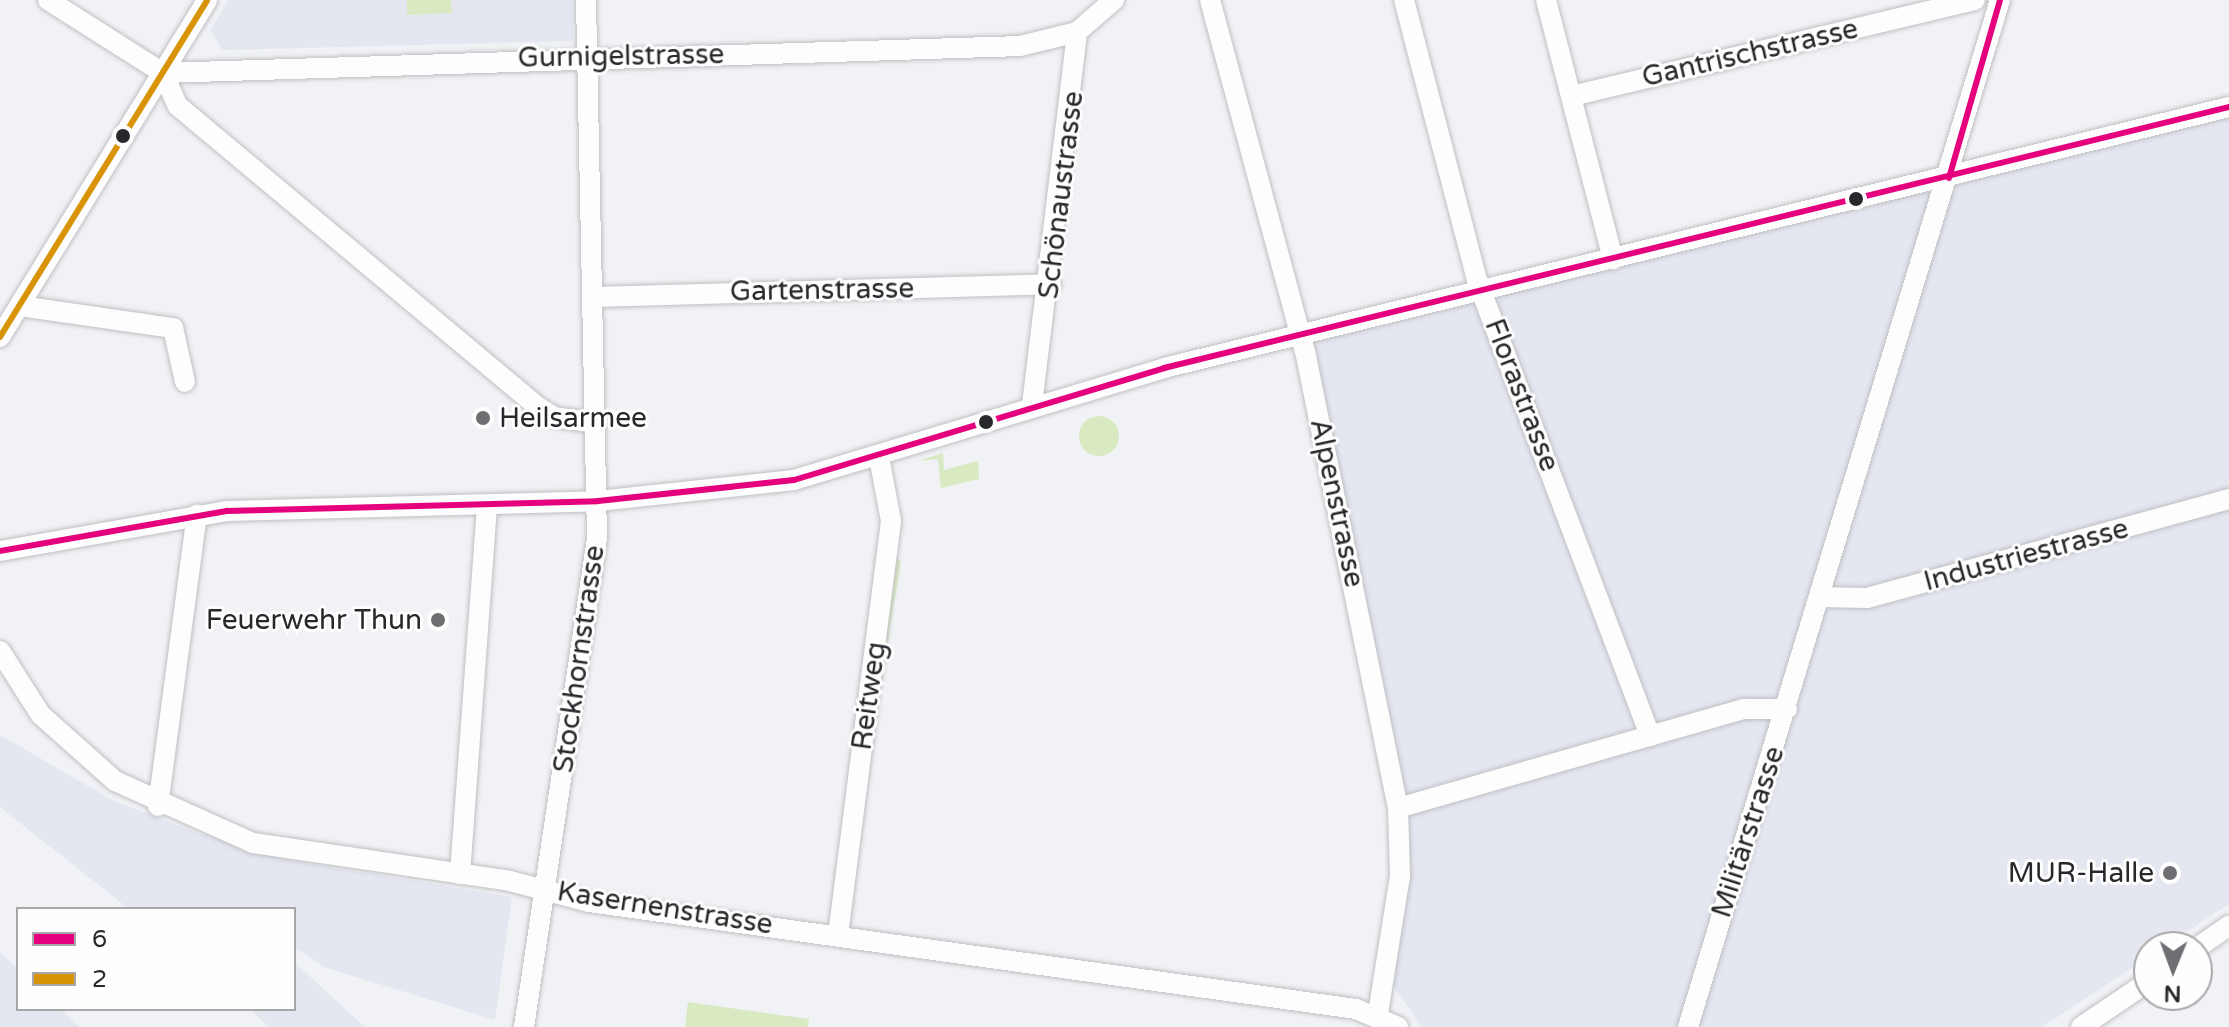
<!DOCTYPE html>
<meta charset="utf-8">
<style>
body{margin:0}
#map{position:relative;width:2229px;height:1027px;overflow:hidden;background:#f1f2f6;font-family:"Varela Round",sans-serif}
div>[style]{position:absolute}
.built>*{inset:0;background:#e4e6f0}
.green>*{inset:0;background:#d9e9c1}
.round{border-radius:50%}
.roads{filter:drop-shadow(0 0 2px #c0c0c3) drop-shadow(0 0 2px #c0c0c3)}
.minor>*{height:20px;margin:-10px;padding:0 10px;transform-origin:10px;border-radius:10px;background:#fdfdfe}
.bus-1>*{height:6px;margin:-3px;padding:0 3px;transform-origin:3px;border-radius:3px;background:#e5007d}
.bus-2>*{height:6px;margin:-3px;padding:0 3px;transform-origin:3px;border-radius:3px;background:#d89306}
.dots>*{width:22px;height:22px;translate:-50% -50%;box-sizing:border-box;border:4px solid #fefefe;border-radius:50%}
span{translate:-50% -50%;white-space:nowrap;text-align:center;line-height:1.15;-webkit-text-stroke:6px #fefefe;paint-order:stroke}
.street-label{font-size:28px;color:#27282b}
.poi-label{font-size:28px;color:#27282b}
.left{translate:0 -50%;text-align:left}
.right{translate:-100% -50%;text-align:right}
.legend{position:absolute;left:16px;top:907px;width:280px;height:104px;box-sizing:border-box;background:#fefefe;border:2px solid #a8a8aa;margin:0;padding:10px 14px;list-style:none;font-size:24px;color:#27282b}
.legend li{display:flex;align-items:center;gap:16px;height:40px}
.legend b{width:40px;border:2px solid #a8a8aa}
.north{position:absolute;left:2133px;top:931px;width:80px;height:80px;box-sizing:border-box;background:#fefefe;border:2px solid #a8a8aa;border-radius:50%;rotate:181deg;font-size:22px;font-weight:700;line-height:32px;text-align:center;color:#27282b}
.north::after{content:'';display:block;margin:auto;width:28px;height:36px;background:#6e6f72;clip-path:polygon(50% 0,100% 100%,50% 72%,0 100%)}
</style>
<div id="map">
<div class="built">
<i style="clip-path:polygon(228px 0,572px 0,573px 41px,223px 50px,210px 31px)"></i>
<i style="clip-path:polygon(2229px 107px,2229px 904px,2163px 947px,2149px 947px,2149px 957px,2042px 1027px,1422px 1027px,1384px 974px,1402px 855px,1300px 335px)"></i>
<i style="clip-path:polygon(0 735px,112px 800px,198px 833px,288px 860px,512px 897px,495px 1020px,324px 967px,294px 947px,294px 909px,129px 909px,0 807px)"></i>
<i style="clip-path:polygon(0 952px,18px 969px,18px 1009px,61px 1009px,80px 1027px,0 1027px)"></i>
<i style="clip-path:polygon(294px 962px,365px 1027px,269px 1027px,249px 1009px,294px 1009px)"></i>
</div>
<div class="green">
<i style="clip-path:polygon(407px 0,451px 0,452px 13px,407px 15px)"></i>
<i class="round" style="left:1079px;top:416px;width:40px;height:40px"></i>
<i style="clip-path:polygon(943px 453px,944px 470px,978px 461px,979px 479px,941px 488px,938px 459px,918px 461px)"></i>
<i style="clip-path:polygon(896px 557px,901px 561px,869px 758px)"></i>
<i style="clip-path:polygon(688px 1002px,809px 1019px,808px 1027px,685px 1027px)"></i>
</div>
<div class="roads">
<div class="minor">
<i style="left:48px;top:0;width:136px;rotate:32.4deg"></i>
<i style="left:163px;top:73px;width:36px;rotate:66deg"></i>
<i style="left:178px;top:106px;width:466px;rotate:39.9deg"></i>
<i style="left:535px;top:405px;width:22px;rotate:32deg"></i>
<i style="left:554px;top:417px;width:43px;rotate:7.9deg"></i>
<i style="left:1210px;top:0;width:364px;rotate:74.9deg"></i>
<i style="left:1305px;top:351px;width:466px;rotate:78.5deg"></i>
<i style="left:1398px;top:808px;width:68px;rotate:88.3deg"></i>
<i style="left:1400px;top:876px;width:140px;rotate:99.1deg"></i>
<i style="left:1404px;top:0;width:289px;rotate:75.4deg"></i>
<i style="left:1477px;top:280px;width:488px;rotate:69.2deg"></i>
<i style="left:1546px;top:0;width:268px;rotate:75.5deg"></i>
<i style="left:163px;top:73px;width:857px;rotate:-1.8deg"></i>
<i style="left:1020px;top:46px;width:59px;rotate:-13.8deg"></i>
<i style="left:1077px;top:32px;width:49px;rotate:-40.9deg"></i>
<i style="left:1572px;top:96px;width:414px;rotate:-13.4deg"></i>
<i style="left:594px;top:297px;width:457px;rotate:-1.6deg"></i>
<i style="left:20px;top:306px;width:155px;rotate:8.2deg"></i>
<i style="left:173px;top:328px;width:55px;rotate:77.5deg"></i>
<i style="left:0;top:337px;width:395px;rotate:-58.4deg"></i>
<i style="left:1032px;top:405px;width:376px;rotate:-83.1deg"></i>
<i style="left:0;top:551px;width:230px;rotate:-10deg"></i>
<i style="left:227px;top:511px;width:371px;rotate:-1.5deg"></i>
<i style="left:598px;top:501px;width:197px;rotate:-6.1deg"></i>
<i style="left:794px;top:480px;width:387px;rotate:-16.8deg"></i>
<i style="left:1164px;top:368px;width:1097px;rotate:-13.77deg"></i>
<i style="left:1821px;top:597px;width:46px;rotate:1.2deg"></i>
<i style="left:1867px;top:598px;width:375px;rotate:-15.3deg"></i>
<i style="left:0;top:651px;width:76px;rotate:57.4deg"></i>
<i style="left:41px;top:715px;width:99px;rotate:41.7deg"></i>
<i style="left:115px;top:781px;width:151px;rotate:24.2deg"></i>
<i style="left:253px;top:843px;width:260px;rotate:8.4deg"></i>
<i style="left:510px;top:881px;width:82px;rotate:14.9deg"></i>
<i style="left:589px;top:902px;width:774px;rotate:7.94deg"></i>
<i style="left:1356px;top:1009px;width:46px;rotate:23.2deg"></i>
<i style="left:158px;top:806px;width:294px;rotate:-82.4deg"></i>
<i style="left:1398px;top:808px;width:360px;rotate:-16deg"></i>
<i style="left:1744px;top:709px;width:43px"></i>
<i style="left:460px;top:874px;width:370px;rotate:-85.8deg"></i>
<i style="left:838px;top:935px;width:417px;rotate:-82.7deg"></i>
<i style="left:891px;top:521px;width:65px;rotate:-100.6deg"></i>
<i style="left:2197px;top:948px;width:39px;rotate:-35deg"></i>
<i style="left:524px;top:1027px;width:494px;rotate:-81.5deg"></i>
<i style="left:597px;top:538px;width:538px;rotate:-91.17deg"></i>
<i style="left:1688px;top:1027px;width:1073px;rotate:-73.1deg"></i>
<i style="left:2081px;top:1027px;width:82px;rotate:-34.1deg"></i>
</div>
</div>
<div class="bus-1">
<i style="left:1949px;top:178px;width:185px;rotate:-74deg"></i>
<i style="left:0;top:551px;width:230px;rotate:-10deg"></i>
<i style="left:227px;top:511px;width:371px;rotate:-1.5deg"></i>
<i style="left:598px;top:501px;width:197px;rotate:-6.1deg"></i>
<i style="left:794px;top:480px;width:387px;rotate:-16.8deg"></i>
<i style="left:1164px;top:368px;width:1097px;rotate:-13.77deg"></i>
</div>
<div class="bus-2">
<i style="left:0;top:337px;width:395px;rotate:-58.4deg"></i>
</div>
<div class="dots">
<i style="left:123px;top:136px;background:#27282b"></i>
<i style="left:1856px;top:199px;background:#27282b"></i>
<i style="left:483px;top:418px;background:#6e6f72"></i>
<i style="left:986px;top:422px;background:#27282b"></i>
<i style="left:438px;top:620px;background:#6e6f72"></i>
<i style="left:2170px;top:873px;background:#6e6f72"></i>
</div>
<div class="street-label">
<span style="left:1750px;top:53px;rotate:-13deg">Gantrischstrasse</span>
<span style="left:621px;top:56px;rotate:-1deg">Gurnigelstrasse</span>
<span style="left:1061px;top:195px;rotate:-83deg">Schönaustrasse</span>
<span style="left:822px;top:290px;rotate:-1deg">Gartenstrasse</span>
<span style="left:1522px;top:395px;rotate:69deg">Florastrasse</span>
<span style="left:1337px;top:503px;rotate:78deg">Alpenstrasse</span>
<span style="left:2026px;top:555px;rotate:-15deg">Industriestrasse</span>
<span style="left:579px;top:659px;rotate:-82deg">Stockhornstrasse</span>
<span style="left:869px;top:696px;rotate:-82deg">Reitweg</span>
<span style="left:1748px;top:832px;rotate:-72deg">Militärstrasse</span>
<span style="left:665px;top:908px;rotate:9deg">Kasernenstrasse</span>
</div>
<div class="poi-label">
<span class="left" style="left:499px;top:418px">Heilsarmee</span>
<span class="right" style="left:422px;top:620px">Feuerwehr Thun</span>
<span class="right" style="left:2154px;top:873px">MUR-Halle</span>
</div>
<ul class="legend">
<li><b style="height:10px;background:#e5007d"></b>6</li>
<li><b style="height:10px;background:#d89306"></b>2</li>
</ul>
<div class="north">N</div>
</div>
